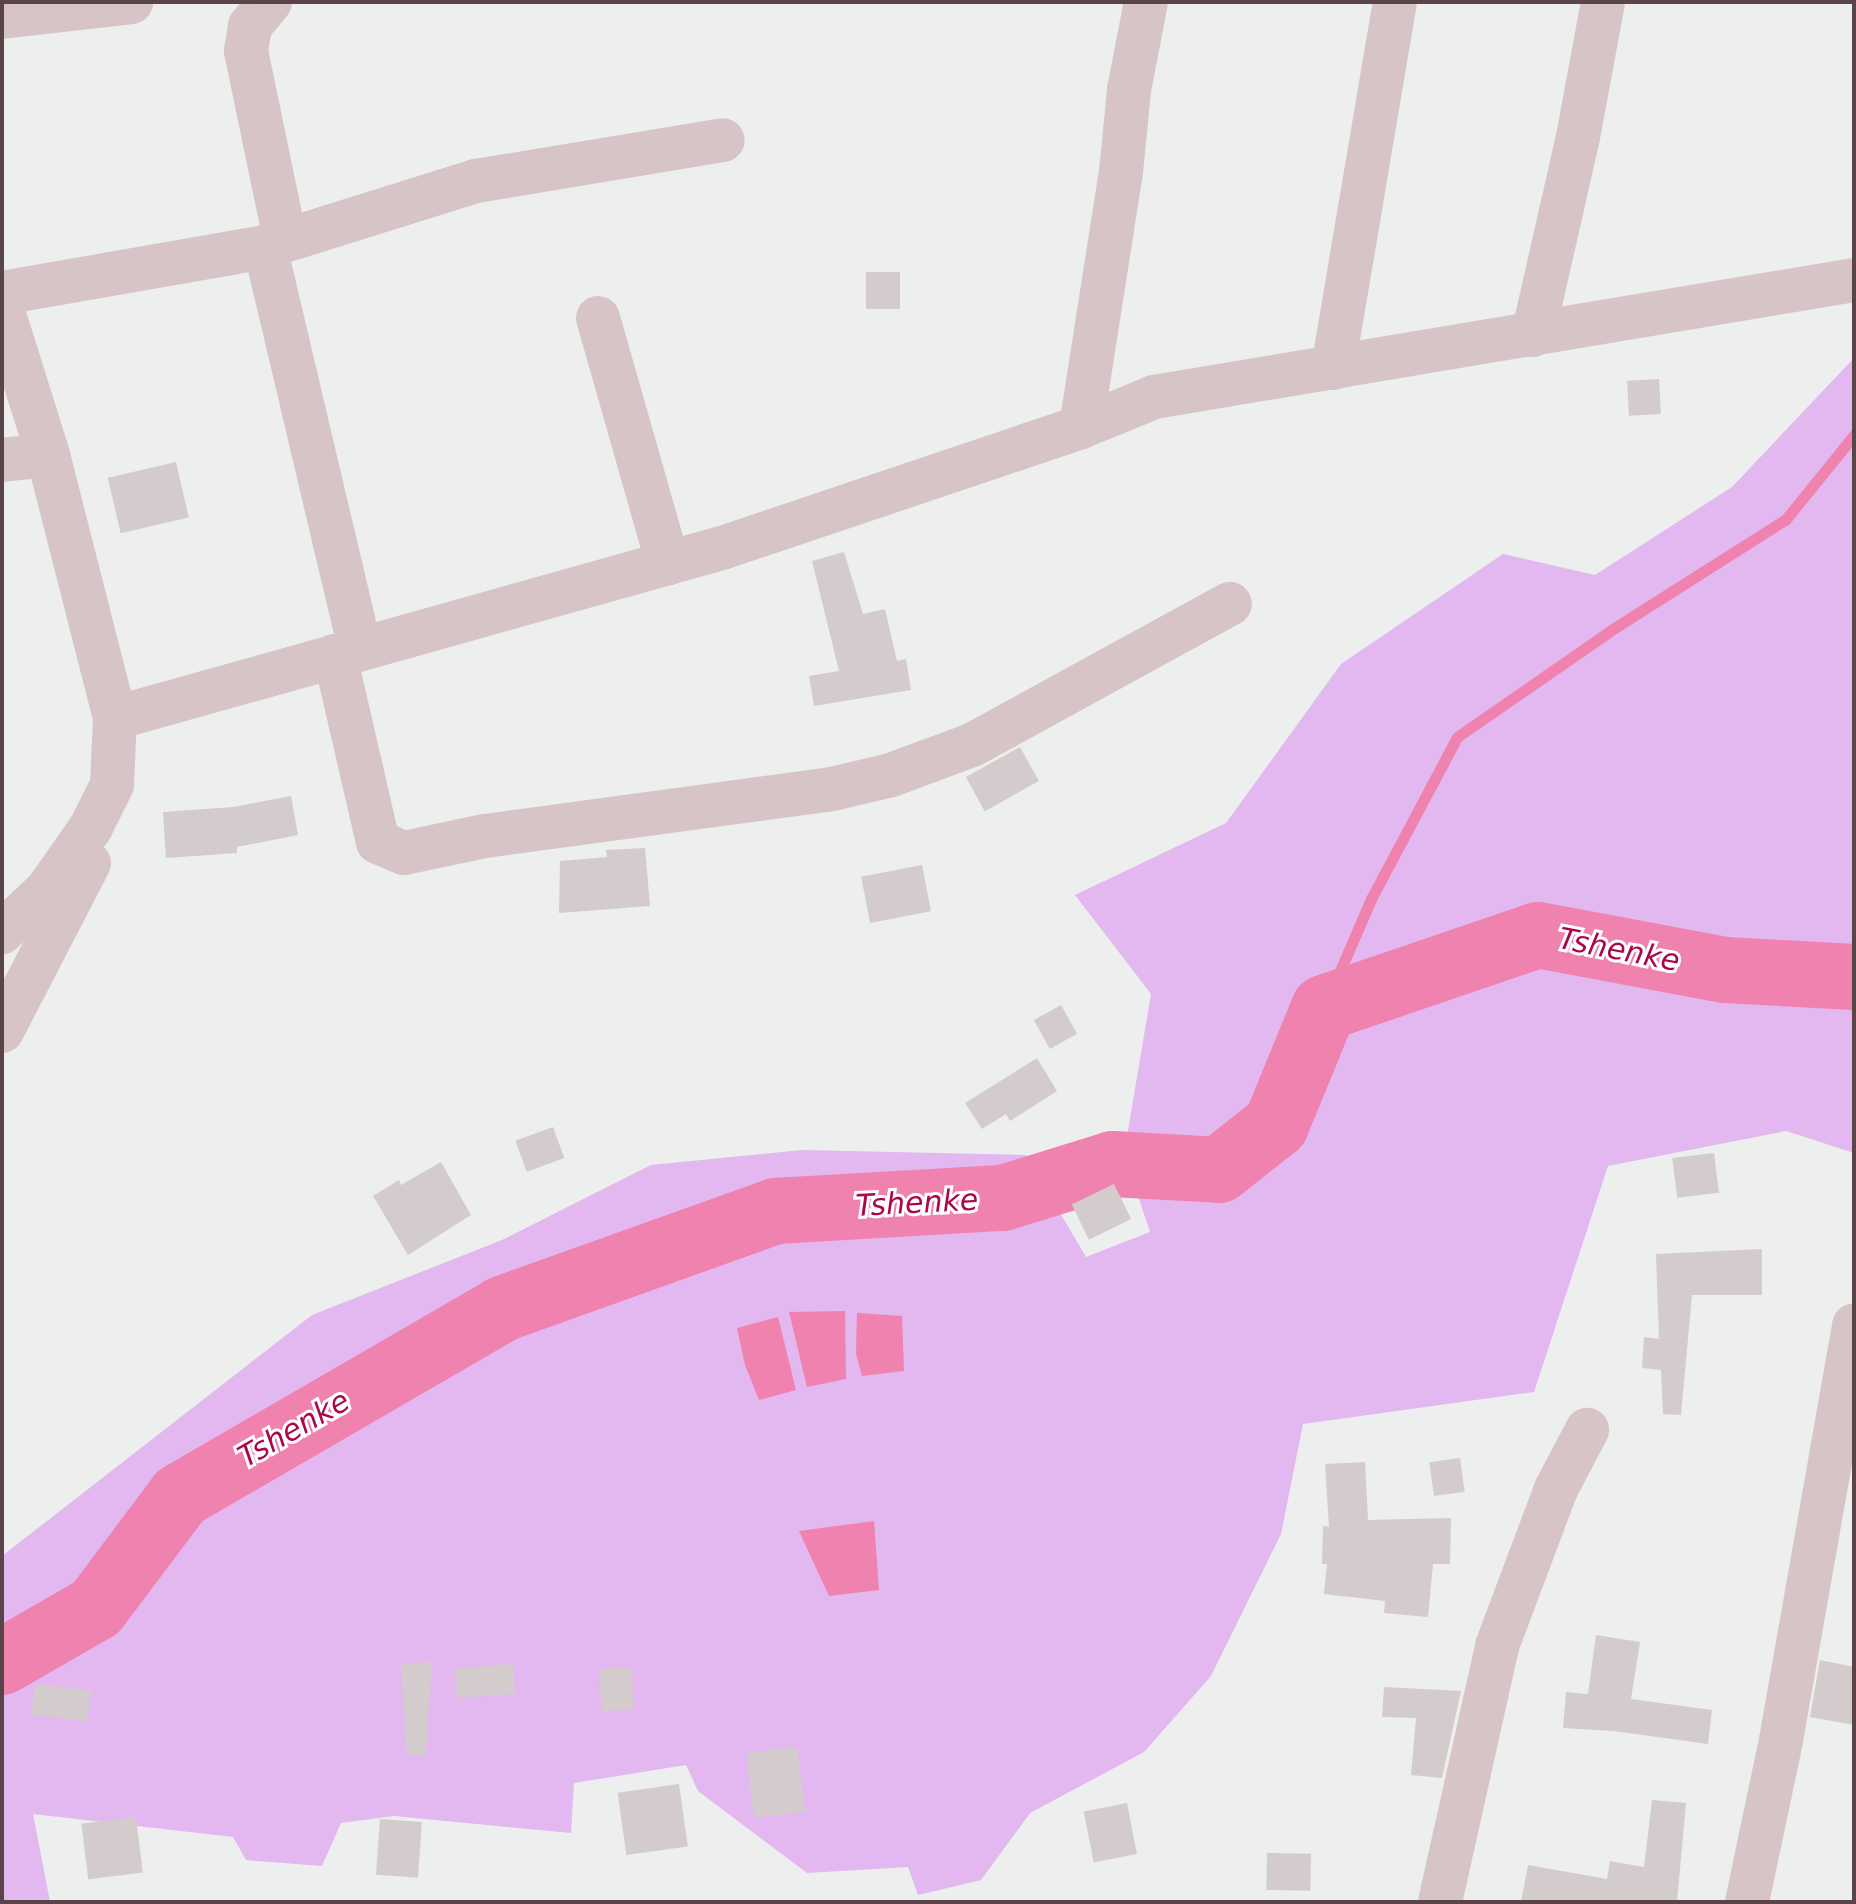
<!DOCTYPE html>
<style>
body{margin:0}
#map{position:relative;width:1856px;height:1904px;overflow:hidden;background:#ecefed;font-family:"DejaVu Sans",sans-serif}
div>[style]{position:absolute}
.green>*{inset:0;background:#e3b7f0}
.water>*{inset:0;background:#ef82ae}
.stream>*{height:11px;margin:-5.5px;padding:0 5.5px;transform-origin:5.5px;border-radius:5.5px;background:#ef82ae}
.river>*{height:66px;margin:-33px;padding:0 33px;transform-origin:33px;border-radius:33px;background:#ef82ae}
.building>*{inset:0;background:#d4cccc;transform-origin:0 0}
.minor>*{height:44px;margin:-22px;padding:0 22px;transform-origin:22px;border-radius:22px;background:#d7c4c7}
span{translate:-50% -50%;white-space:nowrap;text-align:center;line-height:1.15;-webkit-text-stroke:6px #fff;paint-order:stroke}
.water-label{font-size:30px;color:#ab0648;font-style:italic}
.frame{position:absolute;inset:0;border:4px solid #5a4447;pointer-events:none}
</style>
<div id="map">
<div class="green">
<i style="clip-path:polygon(1854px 358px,1854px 1153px,1786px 1131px,1608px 1166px,1534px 1392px,1303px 1424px,1281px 1534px,1211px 1676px,1144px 1752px,1030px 1813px,981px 1880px,918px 1895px,908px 1867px,807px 1873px,698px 1791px,686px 1765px,574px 1783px,571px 1833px,394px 1816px,341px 1823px,322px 1866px,246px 1860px,233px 1837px,33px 1814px,50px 1902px,2px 1902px,2px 1556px,312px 1315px,502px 1240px,651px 1165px,802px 1150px,1026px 1155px,1086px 1257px,1150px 1232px,1124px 1154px,1151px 994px,1075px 895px,1226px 823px,1341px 664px,1503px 554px,1595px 575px,1732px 487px)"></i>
</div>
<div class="water">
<i style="clip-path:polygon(845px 1311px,846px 1379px,807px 1387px,789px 1312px)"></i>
<i style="clip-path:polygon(857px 1313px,902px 1316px,904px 1371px,862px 1376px,856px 1354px)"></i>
<i style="clip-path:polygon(778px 1317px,796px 1390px,759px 1400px,745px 1365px,737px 1328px)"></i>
<i style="clip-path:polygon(874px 1521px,879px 1590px,829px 1596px,799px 1531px)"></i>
</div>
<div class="stream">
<i style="left:1324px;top:1008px;width:119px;rotate:-66.7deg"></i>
<i style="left:1371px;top:899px;width:183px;rotate:-62deg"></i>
<i style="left:1457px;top:737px;width:193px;rotate:-34.7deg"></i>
<i style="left:1616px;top:627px;width:201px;rotate:-32.4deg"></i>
<i style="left:1786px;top:519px;width:108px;rotate:-51deg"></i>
</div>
<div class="river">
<i style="left:2px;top:1662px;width:108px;rotate:-29.9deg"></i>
<i style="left:96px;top:1608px;width:140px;rotate:-53.1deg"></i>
<i style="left:180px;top:1496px;width:372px;rotate:-30.1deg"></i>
<i style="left:502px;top:1309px;width:290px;rotate:-19.7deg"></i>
<i style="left:775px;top:1211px;width:228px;rotate:-3.3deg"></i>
<i style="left:1003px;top:1198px;width:115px;rotate:-17.2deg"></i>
<i style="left:1113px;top:1164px;width:106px;rotate:3.2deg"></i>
<i style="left:1219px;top:1170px;width:73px;rotate:-38.3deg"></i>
<i style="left:1276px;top:1125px;width:126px;rotate:-67.7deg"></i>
<i style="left:1324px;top:1008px;width:226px;rotate:-18.8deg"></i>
<i style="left:1538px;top:935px;width:190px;rotate:10.6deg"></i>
<i style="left:1725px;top:970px;width:129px;rotate:3.1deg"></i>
</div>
<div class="building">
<i style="left:866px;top:272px;width:34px;height:37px"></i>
<i style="left:1659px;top:379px;width:35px;height:32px;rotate:87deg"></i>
<i style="left:176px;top:462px;width:57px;height:70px;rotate:77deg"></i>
<i style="clip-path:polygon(844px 552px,863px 614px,885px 609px,897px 661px,906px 659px,911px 690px,814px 706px,809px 676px,839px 671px,812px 561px)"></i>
<i style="left:1020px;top:747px;width:39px;height:62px;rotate:61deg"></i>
<i style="clip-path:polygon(291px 796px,298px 835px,237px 847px,237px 853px,166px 858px,163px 812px,233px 807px)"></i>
<i style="clip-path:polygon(645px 848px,650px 906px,559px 913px,560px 861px,607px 857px,606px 850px)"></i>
<i style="left:922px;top:865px;width:47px;height:62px;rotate:79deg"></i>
<i style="left:1061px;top:1005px;width:33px;height:31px;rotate:61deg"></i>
<i style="clip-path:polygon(1037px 1058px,1057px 1091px,1010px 1121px,1006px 1114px,982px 1129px,965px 1103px)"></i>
<i style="left:553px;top:1127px;width:33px;height:40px;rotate:70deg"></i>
<i style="left:1714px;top:1153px;width:40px;height:42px;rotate:83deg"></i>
<i style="clip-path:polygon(441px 1162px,471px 1215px,408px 1255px,373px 1196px,399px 1180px,401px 1185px)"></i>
<i style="left:1114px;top:1184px;width:39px;height:47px;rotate:64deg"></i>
<i style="clip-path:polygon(1762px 1249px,1762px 1295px,1692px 1295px,1681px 1415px,1663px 1414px,1661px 1370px,1642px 1368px,1644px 1337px,1659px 1339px,1656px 1254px)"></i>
<i style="left:1460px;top:1458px;width:34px;height:31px;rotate:82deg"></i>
<i style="clip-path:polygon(1365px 1462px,1368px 1520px,1451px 1518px,1450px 1564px,1433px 1564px,1428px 1617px,1384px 1613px,1385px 1601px,1324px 1594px,1327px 1564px,1322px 1564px,1323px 1526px,1329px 1527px,1325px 1464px)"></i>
<i style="clip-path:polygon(1596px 1635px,1640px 1642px,1631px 1699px,1712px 1710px,1708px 1744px,1614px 1731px,1563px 1728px,1566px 1692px,1588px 1694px)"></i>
<i style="clip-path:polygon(1820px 1660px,1854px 1667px,1854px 1725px,1810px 1717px)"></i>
<i style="clip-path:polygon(432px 1662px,426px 1756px,407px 1756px,401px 1664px)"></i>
<i style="left:513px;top:1664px;width:30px;height:58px;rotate:86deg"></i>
<i style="left:631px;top:1667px;width:42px;height:32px;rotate:86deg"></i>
<i style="left:35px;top:1684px;width:56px;height:31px;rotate:7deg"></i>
<i style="clip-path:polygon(1384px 1687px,1461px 1691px,1442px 1778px,1411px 1775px,1416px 1718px,1382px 1717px)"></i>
<i style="left:797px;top:1747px;width:65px;height:51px;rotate:83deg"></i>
<i style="left:679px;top:1784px;width:63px;height:62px;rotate:82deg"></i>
<i style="clip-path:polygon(1652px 1800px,1686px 1803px,1677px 1902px,1521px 1902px,1528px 1865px,1607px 1879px,1610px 1861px,1644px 1867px)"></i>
<i style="left:1127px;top:1803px;width:52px;height:44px;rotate:79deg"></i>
<i style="left:136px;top:1817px;width:56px;height:55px;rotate:83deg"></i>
<i style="left:380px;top:1819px;width:42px;height:56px;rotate:4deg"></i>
<i style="left:1267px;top:1853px;width:44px;height:37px;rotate:1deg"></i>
</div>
<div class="minor">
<i style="left:270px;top:2px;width:31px;rotate:130deg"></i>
<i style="left:250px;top:26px;width:25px;rotate:99deg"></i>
<i style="left:246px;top:51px;width:193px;rotate:78.3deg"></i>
<i style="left:2px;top:17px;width:130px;rotate:-6.6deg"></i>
<i style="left:265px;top:247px;width:413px;rotate:76.7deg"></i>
<i style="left:2px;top:293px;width:267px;rotate:-9.9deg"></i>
<i style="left:265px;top:247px;width:221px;rotate:-17.4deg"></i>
<i style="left:476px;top:181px;width:250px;rotate:-9.4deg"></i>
<i style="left:2px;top:308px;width:154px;rotate:72.6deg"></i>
<i style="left:48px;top:455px;width:271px;rotate:75.7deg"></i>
<i style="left:115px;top:718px;width:67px;rotate:92.6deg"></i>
<i style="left:112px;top:785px;width:47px;rotate:116.6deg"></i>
<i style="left:91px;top:827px;width:77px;rotate:124.9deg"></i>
<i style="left:47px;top:890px;width:62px;rotate:137deg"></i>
<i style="left:598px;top:318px;width:255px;rotate:74.1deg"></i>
<i style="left:1533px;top:335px;width:203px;rotate:-77.2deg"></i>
<i style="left:1578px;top:137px;width:137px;rotate:-79.5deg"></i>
<i style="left:1333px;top:368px;width:371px;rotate:-80.4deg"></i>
<i style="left:1081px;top:427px;width:258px;rotate:-81.1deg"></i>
<i style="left:1121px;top:172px;width:82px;rotate:-84.4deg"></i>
<i style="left:1129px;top:90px;width:90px;rotate:-79.1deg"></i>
<i style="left:2px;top:460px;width:46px;rotate:-6.2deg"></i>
<i style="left:335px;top:656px;width:191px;rotate:77deg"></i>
<i style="left:378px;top:842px;width:28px;rotate:23deg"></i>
<i style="left:404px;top:853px;width:83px;rotate:-11.9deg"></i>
<i style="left:485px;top:836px;width:350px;rotate:-7.7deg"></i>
<i style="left:832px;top:789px;width:61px;rotate:-13.3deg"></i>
<i style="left:891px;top:775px;width:86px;rotate:-20.3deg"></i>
<i style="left:972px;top:745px;width:294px;rotate:-28.7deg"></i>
<i style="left:115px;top:718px;width:630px;rotate:-15.65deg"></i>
<i style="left:722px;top:548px;width:379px;rotate:-18.6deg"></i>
<i style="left:1081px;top:427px;width:79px;rotate:-22.3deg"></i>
<i style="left:1154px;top:397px;width:710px;rotate:-9.49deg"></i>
<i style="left:2px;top:1031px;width:189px;rotate:-62.6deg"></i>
<i style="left:1440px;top:1902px;width:262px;rotate:-77.4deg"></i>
<i style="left:1497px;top:1646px;width:168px;rotate:-69.4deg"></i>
<i style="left:1556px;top:1489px;width:67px;rotate:-62.3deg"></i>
<i style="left:1747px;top:1902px;width:166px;rotate:-78.1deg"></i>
<i style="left:1781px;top:1740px;width:421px;rotate:-80deg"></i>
</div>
<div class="water-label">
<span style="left:1619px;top:950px;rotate:11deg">Tshenke</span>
<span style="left:917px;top:1203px;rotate:-3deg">Tshenke</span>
<span style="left:294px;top:1429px;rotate:-30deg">Tshenke</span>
</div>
<div class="frame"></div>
</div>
